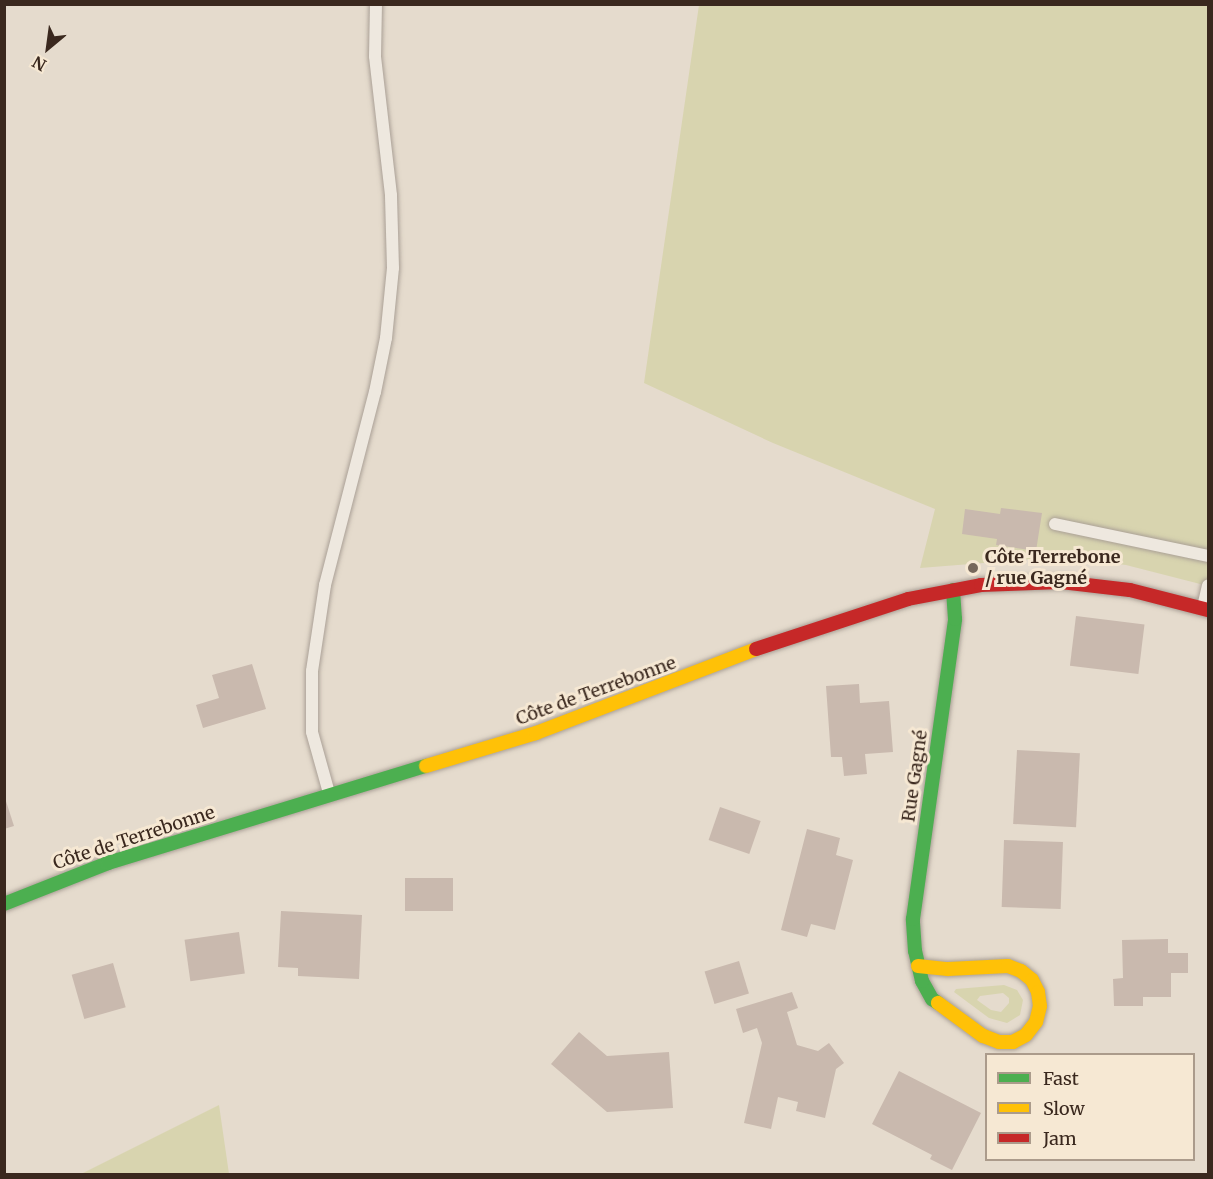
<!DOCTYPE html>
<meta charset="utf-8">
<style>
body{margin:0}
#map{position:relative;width:1213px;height:1179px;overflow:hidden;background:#e5dbcd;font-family:Merriweather,serif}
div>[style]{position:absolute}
.green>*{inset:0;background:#d8d4af}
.building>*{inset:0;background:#c9b9ae;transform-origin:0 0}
.roads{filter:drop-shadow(0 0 2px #aaa096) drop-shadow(0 0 2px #aaa096)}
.lane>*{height:12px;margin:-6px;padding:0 6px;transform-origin:6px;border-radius:6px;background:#eee8df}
.fast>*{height:14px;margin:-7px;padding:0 7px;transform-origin:7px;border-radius:7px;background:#4caf50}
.slow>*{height:14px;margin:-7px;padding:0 7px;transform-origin:7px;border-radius:7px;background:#ffc107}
.jam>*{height:14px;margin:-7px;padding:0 7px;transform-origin:7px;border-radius:7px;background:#c62828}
.dots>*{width:16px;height:16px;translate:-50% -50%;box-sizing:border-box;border:3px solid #f6e8d3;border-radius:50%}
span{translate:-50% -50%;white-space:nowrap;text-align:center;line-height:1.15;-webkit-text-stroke:6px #f6e8d3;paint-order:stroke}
.poi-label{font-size:18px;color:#3a281e;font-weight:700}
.left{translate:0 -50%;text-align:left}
.street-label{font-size:18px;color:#3a281e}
.frame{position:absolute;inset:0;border:6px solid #3a281e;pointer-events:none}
.legend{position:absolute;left:985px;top:1053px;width:210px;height:108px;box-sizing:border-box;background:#f6e8d3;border:2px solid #ab9b8b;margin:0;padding:8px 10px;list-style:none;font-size:18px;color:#3a281e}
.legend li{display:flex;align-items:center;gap:12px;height:30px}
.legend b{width:30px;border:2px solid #ab9b8b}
.north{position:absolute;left:18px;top:18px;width:60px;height:60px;-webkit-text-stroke:4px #f6e8d3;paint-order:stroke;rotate:209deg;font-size:16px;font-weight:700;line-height:24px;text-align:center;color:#3a281e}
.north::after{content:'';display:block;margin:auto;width:21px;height:27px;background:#3a281e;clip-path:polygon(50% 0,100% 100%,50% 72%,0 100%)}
</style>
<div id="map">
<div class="green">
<i style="clip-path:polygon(699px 5px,1208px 5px,1208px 586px,1126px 565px,1057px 557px,920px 568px,935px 509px,773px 443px,644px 383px)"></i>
<i style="clip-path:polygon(evenodd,1004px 985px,1017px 990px,1023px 1000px,1020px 1015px,1007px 1023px,989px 1018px,954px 992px,956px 989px,1004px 985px,1003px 993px,1009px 998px,1009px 1003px,1001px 1012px,991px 1010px,977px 1000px,980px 996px,1003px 993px)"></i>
<i style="clip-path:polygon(219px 1105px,229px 1174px,81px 1174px)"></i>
</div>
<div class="building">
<i style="clip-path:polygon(1001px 508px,1042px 513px,1036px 551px,996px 545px,997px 539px,962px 534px,965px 509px,1000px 514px)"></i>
<i style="left:1076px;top:616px;width:69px;height:50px;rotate:7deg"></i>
<i style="clip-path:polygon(252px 664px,266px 709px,203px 728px,196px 705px,219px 698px,212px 675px)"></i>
<i style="clip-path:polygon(859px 684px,860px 703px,889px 701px,893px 752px,865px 754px,867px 774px,844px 776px,842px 757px,831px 757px,826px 686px)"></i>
<i style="left:1017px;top:750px;width:63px;height:74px;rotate:3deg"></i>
<i style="clip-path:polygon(4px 795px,14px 826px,4px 829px)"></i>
<i style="left:720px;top:807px;width:43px;height:35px;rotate:19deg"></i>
<i style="clip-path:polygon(807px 829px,840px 838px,836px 855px,853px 860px,835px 930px,811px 924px,807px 937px,781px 930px)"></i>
<i style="left:1004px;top:840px;width:59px;height:67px;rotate:2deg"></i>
<i style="left:405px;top:878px;width:48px;height:33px"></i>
<i style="clip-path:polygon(281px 911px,362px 915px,359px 979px,298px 976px,298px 968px,278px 967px)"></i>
<i style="left:239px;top:932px;width:42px;height:55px;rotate:82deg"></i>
<i style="clip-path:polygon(1168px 939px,1168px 953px,1188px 953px,1188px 973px,1171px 973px,1171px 997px,1143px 997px,1143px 1006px,1114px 1006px,1113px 979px,1123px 978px,1122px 940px)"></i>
<i style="left:739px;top:961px;width:34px;height:36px;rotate:73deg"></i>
<i style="left:113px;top:963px;width:46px;height:43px;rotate:74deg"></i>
<i style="clip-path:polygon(792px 992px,798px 1008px,787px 1012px,797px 1045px,818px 1051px,829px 1043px,844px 1063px,836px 1069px,825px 1118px,796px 1111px,798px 1102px,778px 1097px,771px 1129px,744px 1123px,762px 1043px,757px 1028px,743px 1033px,736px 1009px)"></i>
<i style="clip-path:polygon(579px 1032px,607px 1056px,669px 1052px,673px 1108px,607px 1112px,551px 1064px)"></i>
<i style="clip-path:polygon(899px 1071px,981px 1113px,952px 1170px,930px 1159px,932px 1155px,872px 1124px)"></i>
</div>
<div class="roads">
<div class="lane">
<i style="left:1055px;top:524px;width:156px;rotate:11.8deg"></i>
<i style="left:1203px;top:607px;width:22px;rotate:-77deg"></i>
<i style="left:329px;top:793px;width:63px;rotate:-105.6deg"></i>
<i style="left:312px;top:732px;width:61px;rotate:-90deg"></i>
<i style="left:312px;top:671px;width:87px;rotate:-81.4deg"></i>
<i style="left:325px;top:585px;width:199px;rotate:-75.5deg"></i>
<i style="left:375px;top:392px;width:55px;rotate:-78.5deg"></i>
<i style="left:386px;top:338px;width:70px;rotate:-84.3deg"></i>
<i style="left:393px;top:268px;width:73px;rotate:-91.6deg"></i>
<i style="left:391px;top:195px;width:140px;rotate:-96.6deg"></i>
<i style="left:375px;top:56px;width:52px;rotate:-88.9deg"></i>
</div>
<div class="fast">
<i style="left:4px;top:904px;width:112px;rotate:-21.5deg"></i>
<i style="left:108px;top:863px;width:332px;rotate:-17deg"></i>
<i style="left:938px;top:1003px;width:7px;rotate:-146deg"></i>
<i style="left:932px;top:999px;width:21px;rotate:-119deg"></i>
<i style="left:922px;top:981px;width:31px;rotate:-103deg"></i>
<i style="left:915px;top:951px;width:32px;rotate:-94deg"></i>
<i style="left:913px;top:919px;width:303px;rotate:-82deg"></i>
<i style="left:955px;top:619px;width:29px;rotate:-94deg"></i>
</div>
<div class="slow">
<i style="left:426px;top:766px;width:115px;rotate:-16.7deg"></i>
<i style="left:536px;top:733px;width:235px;rotate:-20.9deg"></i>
<i style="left:918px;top:966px;width:30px;rotate:6deg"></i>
<i style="left:948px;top:969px;width:60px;rotate:-2.9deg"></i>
<i style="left:1008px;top:966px;width:14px;rotate:21deg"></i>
<i style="left:1021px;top:971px;width:14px;rotate:39deg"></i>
<i style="left:1032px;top:980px;width:13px;rotate:63deg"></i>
<i style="left:1038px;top:992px;width:14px;rotate:82deg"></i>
<i style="left:1040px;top:1006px;width:16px;rotate:104deg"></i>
<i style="left:1036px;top:1022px;width:16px;rotate:128deg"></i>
<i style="left:1026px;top:1035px;width:15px;rotate:152deg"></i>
<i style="left:1013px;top:1042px;width:14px;rotate:180deg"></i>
<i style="left:999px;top:1042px;width:17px;rotate:-159deg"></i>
<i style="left:983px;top:1036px;width:56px;rotate:-143.7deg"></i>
</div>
<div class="jam">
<i style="left:756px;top:649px;width:160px;rotate:-18.2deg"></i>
<i style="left:908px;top:599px;width:74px;rotate:-10.9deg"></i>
<i style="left:981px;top:585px;width:80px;rotate:-2.1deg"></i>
<i style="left:1061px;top:582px;width:69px;rotate:6.6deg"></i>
<i style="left:1130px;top:590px;width:81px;rotate:14.4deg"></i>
</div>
</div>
<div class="dots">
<i style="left:973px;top:568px;background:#76675b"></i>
</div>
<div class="poi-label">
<span class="left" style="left:985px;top:568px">Côte Terrebone<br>/ rue Gagné</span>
</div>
<div class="street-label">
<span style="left:596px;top:691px;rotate:-20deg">Côte de Terrebonne</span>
<span style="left:915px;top:776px;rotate:-82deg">Rue Gagné</span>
<span style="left:134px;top:838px;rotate:-18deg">Côte de Terrebonne</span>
</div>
<div class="frame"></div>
<ul class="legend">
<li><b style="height:8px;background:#4caf50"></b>Fast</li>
<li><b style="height:8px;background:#ffc107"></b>Slow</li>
<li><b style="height:8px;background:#c62828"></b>Jam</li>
</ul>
<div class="north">N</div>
</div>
